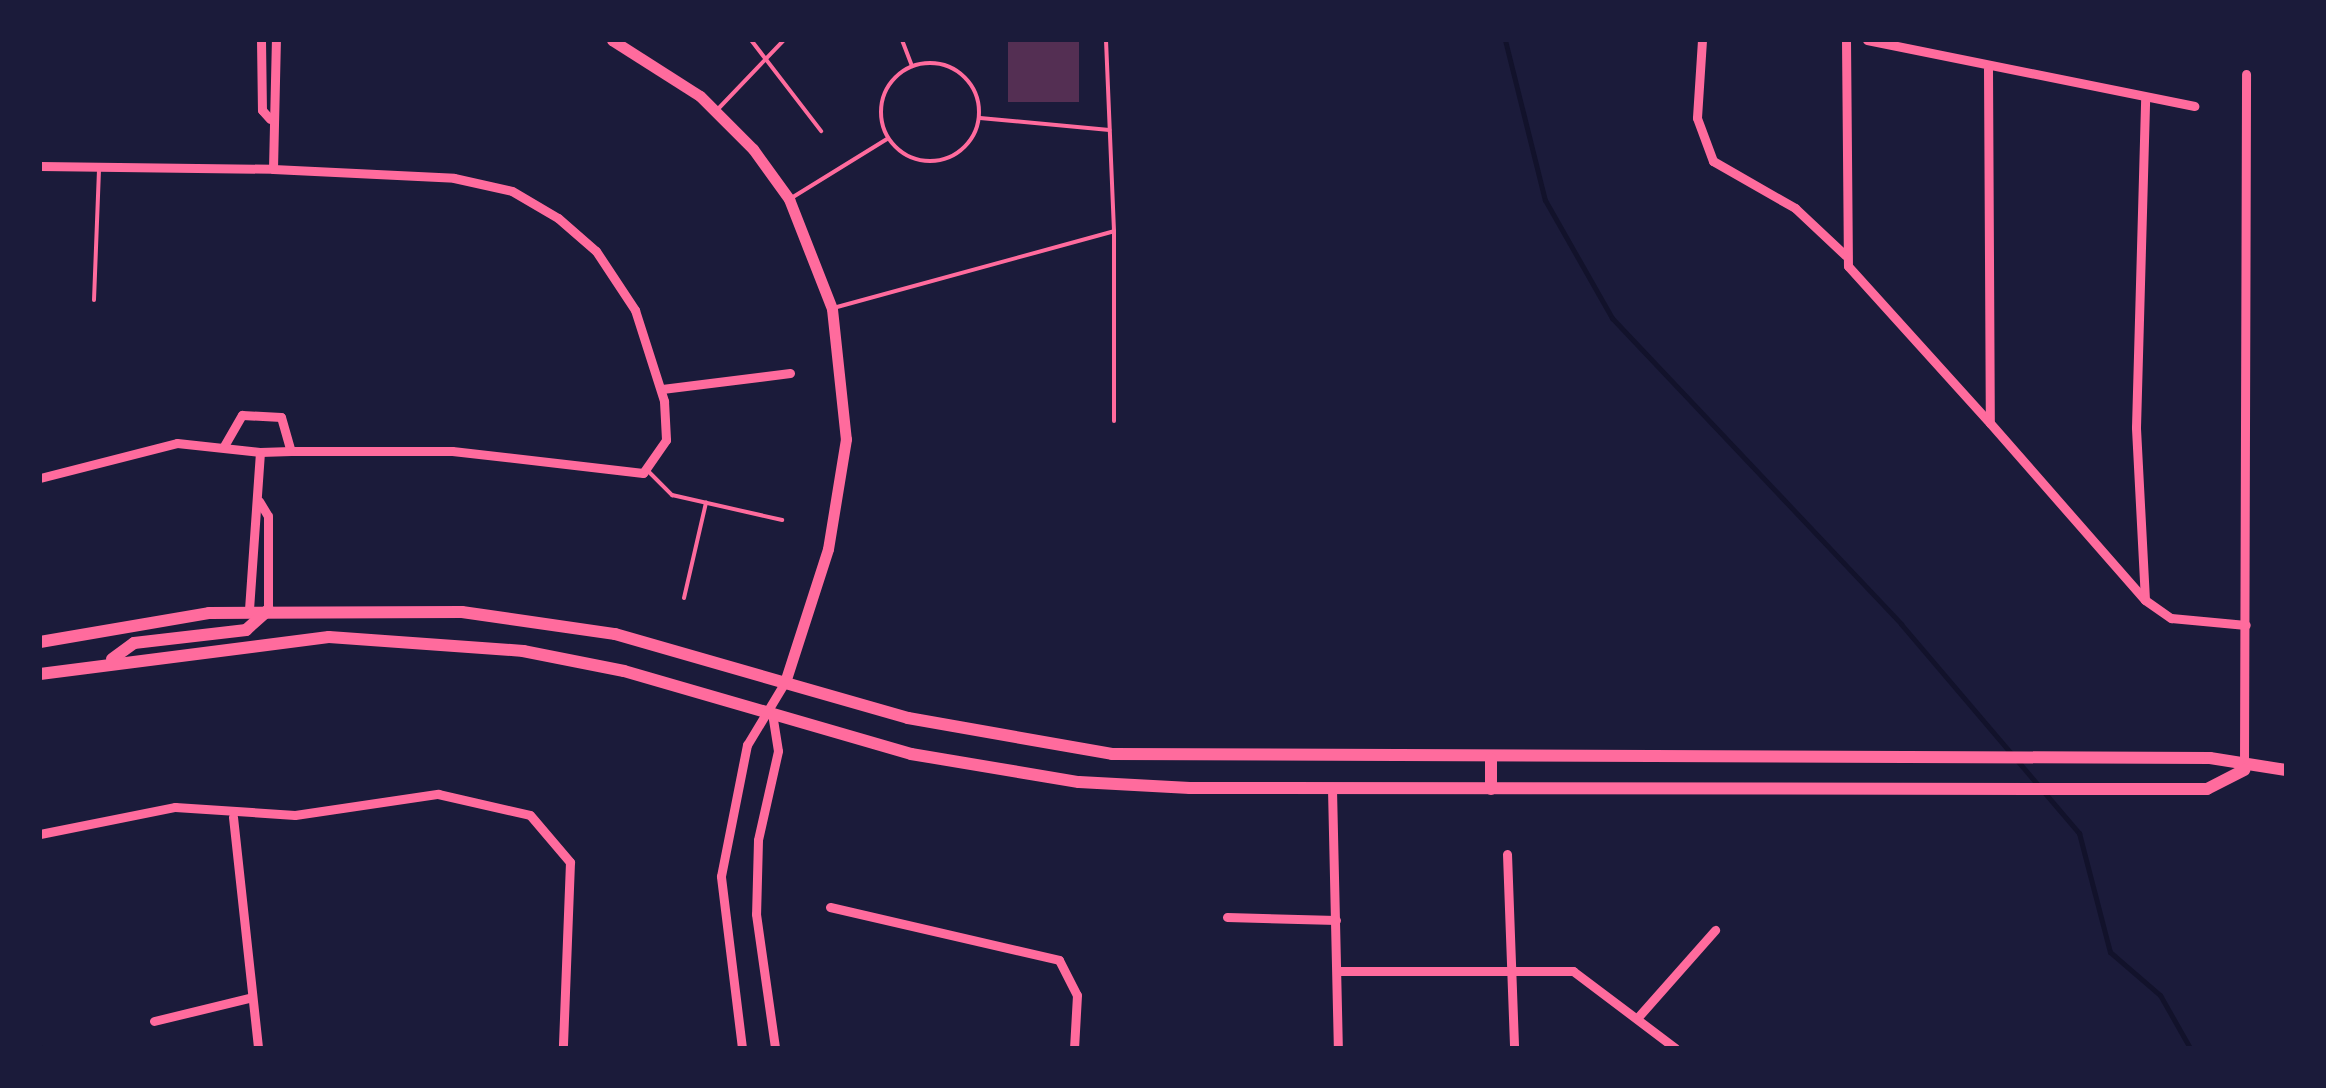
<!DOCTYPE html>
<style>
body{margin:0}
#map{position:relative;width:2326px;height:1088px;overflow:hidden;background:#1b1b3a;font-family:Montserrat,sans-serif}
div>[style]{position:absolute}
.stream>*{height:5px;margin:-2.5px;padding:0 2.5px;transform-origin:2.5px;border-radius:2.5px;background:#12122b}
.building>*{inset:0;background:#542f53;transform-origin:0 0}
.service>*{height:4px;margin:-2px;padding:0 2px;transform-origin:2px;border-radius:2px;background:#ff6b9d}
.service>.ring{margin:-2px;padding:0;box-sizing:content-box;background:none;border:4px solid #ff6b9d;border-radius:50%}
.minor>*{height:9px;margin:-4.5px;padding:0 4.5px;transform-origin:4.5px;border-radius:4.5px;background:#ff6b9d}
.tertiary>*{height:11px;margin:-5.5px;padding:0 5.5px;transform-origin:5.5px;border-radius:5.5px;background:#ff6b9d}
.secondary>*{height:12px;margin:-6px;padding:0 6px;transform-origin:6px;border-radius:6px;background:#ff6b9d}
span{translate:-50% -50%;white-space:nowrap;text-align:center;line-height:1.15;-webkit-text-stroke:8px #1b1b3a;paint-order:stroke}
.frame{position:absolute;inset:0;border:42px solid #1b1b3a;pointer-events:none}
</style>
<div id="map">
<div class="stream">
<i style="left:1505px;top:40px;width:165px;rotate:76deg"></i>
<i style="left:1545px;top:200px;width:136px;rotate:60.4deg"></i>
<i style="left:1612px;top:318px;width:421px;rotate:46.6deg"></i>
<i style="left:1901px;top:624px;width:275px;rotate:49.6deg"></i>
<i style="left:2079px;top:833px;width:123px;rotate:75.4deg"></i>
<i style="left:2110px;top:952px;width:66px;rotate:40.7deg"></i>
<i style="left:2160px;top:995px;width:61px;rotate:60.5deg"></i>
<i style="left:40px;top:1047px;width:1px;rotate:45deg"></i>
</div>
<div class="building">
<i style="left:1008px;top:40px;width:71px;height:62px"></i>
</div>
<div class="service">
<i style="left:751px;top:40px;width:115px;rotate:52.4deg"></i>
<i style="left:902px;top:40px;width:28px;rotate:69deg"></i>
<i class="ring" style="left:881px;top:63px;width:94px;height:94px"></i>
<i style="left:718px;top:109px;width:95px;rotate:-46.3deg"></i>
<i style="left:980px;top:118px;width:130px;rotate:5.3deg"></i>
<i style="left:793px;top:197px;width:110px;rotate:-31.7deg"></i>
<i style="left:94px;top:300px;width:133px;rotate:-87.8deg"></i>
<i style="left:837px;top:307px;width:287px;rotate:-15.3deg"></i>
<i style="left:1114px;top:231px;width:191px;rotate:-92.4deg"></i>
<i style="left:1114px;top:421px;width:190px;rotate:-90deg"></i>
<i style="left:649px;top:472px;width:33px;rotate:45deg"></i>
<i style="left:672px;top:495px;width:113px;rotate:12.8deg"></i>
<i style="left:684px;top:598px;width:98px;rotate:-77deg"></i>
</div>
<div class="minor">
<i style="left:261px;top:40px;width:70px;rotate:89.2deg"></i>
<i style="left:262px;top:110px;width:12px;rotate:48deg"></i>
<i style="left:1702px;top:40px;width:78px;rotate:93.7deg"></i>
<i style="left:1697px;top:118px;width:46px;rotate:69.6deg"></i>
<i style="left:1713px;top:161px;width:95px;rotate:29.8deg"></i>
<i style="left:1795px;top:208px;width:69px;rotate:43.2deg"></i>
<i style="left:1846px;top:40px;width:226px;rotate:89.5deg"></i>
<i style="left:1848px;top:266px;width:210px;rotate:47.9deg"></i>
<i style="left:1867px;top:40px;width:334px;rotate:11.4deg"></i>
<i style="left:1988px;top:69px;width:354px;rotate:89.7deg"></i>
<i style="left:1990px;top:423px;width:235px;rotate:48.8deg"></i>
<i style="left:2145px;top:600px;width:32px;rotate:35deg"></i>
<i style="left:2171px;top:618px;width:75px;rotate:5.3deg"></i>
<i style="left:40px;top:166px;width:233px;rotate:0.7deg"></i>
<i style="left:273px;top:169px;width:129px;rotate:-88.7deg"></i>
<i style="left:273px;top:169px;width:181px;rotate:2.8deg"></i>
<i style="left:454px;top:178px;width:59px;rotate:12.6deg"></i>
<i style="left:512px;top:191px;width:53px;rotate:30.4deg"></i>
<i style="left:558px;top:218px;width:50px;rotate:41deg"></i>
<i style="left:596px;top:251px;width:71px;rotate:56.5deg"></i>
<i style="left:635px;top:310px;width:96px;rotate:72.3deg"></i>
<i style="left:664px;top:401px;width:39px;rotate:87deg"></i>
<i style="left:666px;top:440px;width:40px;rotate:124.9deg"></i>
<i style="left:643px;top:473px;width:192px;rotate:-173.4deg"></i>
<i style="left:452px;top:451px;width:161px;rotate:180deg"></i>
<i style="left:662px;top:389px;width:129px;rotate:-7.1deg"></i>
<i style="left:224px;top:446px;width:36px;rotate:-60deg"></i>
<i style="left:242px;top:415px;width:39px;rotate:3deg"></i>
<i style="left:281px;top:417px;width:35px;rotate:74deg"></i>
<i style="left:291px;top:451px;width:31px;rotate:178deg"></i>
<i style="left:40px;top:478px;width:141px;rotate:-14.3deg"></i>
<i style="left:177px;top:443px;width:83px;rotate:6.2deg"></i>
<i style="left:260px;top:452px;width:159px;rotate:94deg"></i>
<i style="left:259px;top:501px;width:17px;rotate:59deg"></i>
<i style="left:268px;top:516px;width:94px;rotate:90deg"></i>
<i style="left:2145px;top:600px;width:173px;rotate:-93deg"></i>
<i style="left:2136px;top:427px;width:329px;rotate:-88.4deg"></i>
<i style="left:772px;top:713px;width:38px;rotate:81deg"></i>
<i style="left:778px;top:751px;width:91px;rotate:102.7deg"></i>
<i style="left:758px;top:840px;width:74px;rotate:91.5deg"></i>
<i style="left:756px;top:914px;width:135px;rotate:81.9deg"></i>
<i style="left:2244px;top:766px;width:692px;rotate:-89.83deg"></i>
<i style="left:1332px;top:789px;width:259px;rotate:88.7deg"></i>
<i style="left:233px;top:817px;width:232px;rotate:83.8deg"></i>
<i style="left:40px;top:834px;width:138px;rotate:-11.3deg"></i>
<i style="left:175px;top:807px;width:120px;rotate:3.8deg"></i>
<i style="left:295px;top:815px;width:145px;rotate:-8.4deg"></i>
<i style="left:438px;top:794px;width:94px;rotate:12.9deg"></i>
<i style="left:530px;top:815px;width:62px;rotate:49.6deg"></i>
<i style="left:570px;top:862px;width:186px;rotate:92.2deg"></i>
<i style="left:1507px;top:854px;width:194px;rotate:87.9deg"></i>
<i style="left:830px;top:907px;width:235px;rotate:13deg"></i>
<i style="left:1059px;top:960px;width:39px;rotate:63deg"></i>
<i style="left:1077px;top:995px;width:53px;rotate:93.2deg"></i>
<i style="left:1227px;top:917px;width:109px;rotate:1.6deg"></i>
<i style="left:1337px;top:971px;width:236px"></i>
<i style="left:1573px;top:971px;width:128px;rotate:37deg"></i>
<i style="left:1639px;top:1016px;width:115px;rotate:-48.5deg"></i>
<i style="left:154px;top:1021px;width:97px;rotate:-13.7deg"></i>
<i style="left:742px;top:1048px;width:173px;rotate:-97deg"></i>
<i style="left:721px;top:876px;width:134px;rotate:-78.8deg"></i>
<i style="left:747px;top:745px;width:74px;rotate:-58.9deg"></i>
</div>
<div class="tertiary">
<i style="left:612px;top:40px;width:104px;rotate:32.5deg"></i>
<i style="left:700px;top:96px;width:75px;rotate:45deg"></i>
<i style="left:753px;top:149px;width:62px;rotate:54.2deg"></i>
<i style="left:789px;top:199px;width:118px;rotate:68.6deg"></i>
<i style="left:832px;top:309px;width:131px;rotate:83.9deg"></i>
<i style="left:846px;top:439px;width:111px;rotate:99.3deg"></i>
<i style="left:828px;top:549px;width:140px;rotate:107.9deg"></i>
</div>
<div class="secondary">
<i style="left:40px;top:642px;width:171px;rotate:-9.7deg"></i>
<i style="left:209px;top:613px;width:253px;rotate:-0.2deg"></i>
<i style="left:462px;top:612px;width:155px;rotate:8.2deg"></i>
<i style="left:615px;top:634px;width:305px;rotate:16deg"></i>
<i style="left:908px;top:718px;width:207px;rotate:10deg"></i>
<i style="left:1112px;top:754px;width:1098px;rotate:0.21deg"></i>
<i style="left:2210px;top:758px;width:77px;rotate:9deg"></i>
<i style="left:112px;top:659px;width:27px;rotate:-36deg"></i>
<i style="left:134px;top:643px;width:113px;rotate:-6.6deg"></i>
<i style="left:246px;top:630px;width:30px;rotate:-42deg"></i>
<i style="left:40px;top:674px;width:291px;rotate:-7.3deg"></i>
<i style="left:329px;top:637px;width:195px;rotate:4.1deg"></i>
<i style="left:523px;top:651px;width:103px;rotate:11.2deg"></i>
<i style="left:624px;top:671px;width:299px;rotate:16.1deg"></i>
<i style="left:911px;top:754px;width:170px;rotate:9.5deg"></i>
<i style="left:1079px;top:782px;width:111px;rotate:3.1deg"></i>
<i style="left:1190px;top:788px;width:1017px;rotate:0.06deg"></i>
<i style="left:2207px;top:789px;width:42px;rotate:-27.2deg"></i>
<i style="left:1491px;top:759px;width:30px;rotate:90deg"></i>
</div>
<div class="frame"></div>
</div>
